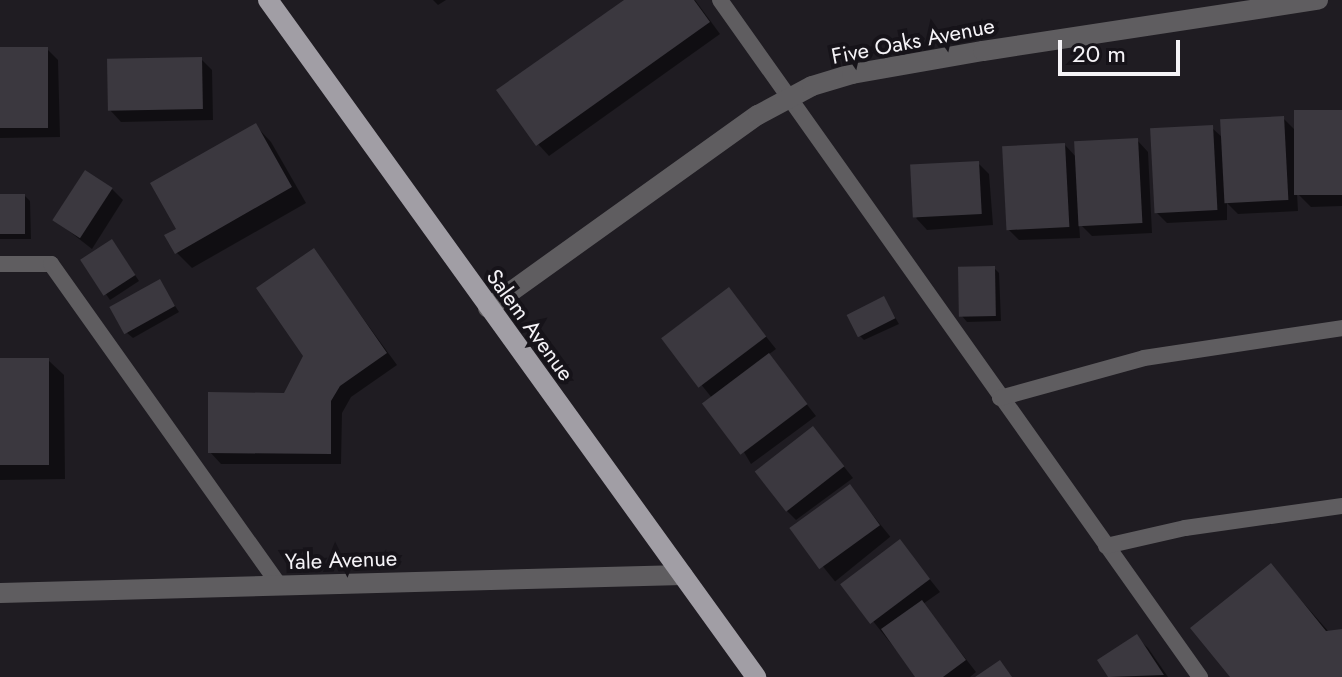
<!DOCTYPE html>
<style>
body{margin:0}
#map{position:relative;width:1342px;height:677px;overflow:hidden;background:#1f1c22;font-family:Jost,sans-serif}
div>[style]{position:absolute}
.shadow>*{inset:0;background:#0007;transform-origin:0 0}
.building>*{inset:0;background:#3b383f;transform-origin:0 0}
.lane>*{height:16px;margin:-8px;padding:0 8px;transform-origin:8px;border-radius:8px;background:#5f5d60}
.street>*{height:20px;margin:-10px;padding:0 10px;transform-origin:10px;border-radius:10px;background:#5f5d60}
.primary>*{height:20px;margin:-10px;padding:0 10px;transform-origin:10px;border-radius:10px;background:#a19ea5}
span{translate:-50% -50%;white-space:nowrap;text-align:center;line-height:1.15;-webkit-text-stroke:8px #161319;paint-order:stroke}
.street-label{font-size:22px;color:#f5f3f7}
.scale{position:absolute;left:1058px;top:40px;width:122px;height:36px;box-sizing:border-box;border:4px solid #f5f3f7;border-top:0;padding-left:10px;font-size:24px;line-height:28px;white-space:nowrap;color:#f5f3f7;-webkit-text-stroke:6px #161319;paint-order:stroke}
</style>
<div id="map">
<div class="shadow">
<i style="clip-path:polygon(433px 0,446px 0,438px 5px)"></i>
<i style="clip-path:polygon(628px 0,695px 0,720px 34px,549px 156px,538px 144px)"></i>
<i style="clip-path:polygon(0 49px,47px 49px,58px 60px,60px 137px,0 138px)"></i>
<i style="clip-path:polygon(201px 59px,212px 70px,213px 120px,121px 122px,110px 110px)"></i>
<i style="clip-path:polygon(1342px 112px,1342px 206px,1311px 207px,1297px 193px,1298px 211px,1238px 214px,1227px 203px,1227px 220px,1167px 223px,1156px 212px,1212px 128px,1223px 138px,1283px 118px,1297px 132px)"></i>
<i style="clip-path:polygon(256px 126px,271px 142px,306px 203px,192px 268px,176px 252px,179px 230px)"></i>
<i style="clip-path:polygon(1137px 140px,1148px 152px,1152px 233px,1092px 236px,1079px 223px,1080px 238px,1019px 240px,1008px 229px,1065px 145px,1077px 158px)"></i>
<i style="clip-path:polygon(978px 163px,989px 174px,993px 225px,927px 230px,916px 218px)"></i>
<i style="clip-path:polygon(112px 189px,123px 200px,92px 249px,56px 221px)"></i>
<i style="clip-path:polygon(0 196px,25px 196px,30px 201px,31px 239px,0 239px)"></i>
<i style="clip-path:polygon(117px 248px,139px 281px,110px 300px,83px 261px)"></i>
<i style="clip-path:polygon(314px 251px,397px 365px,351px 397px,342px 413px,341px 464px,221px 464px,210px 452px,285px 395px,305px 355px)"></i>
<i style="clip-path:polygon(994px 268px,999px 273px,1001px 321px,967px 322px,962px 316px)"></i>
<i style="clip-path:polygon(159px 281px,179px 312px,133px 338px,127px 333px)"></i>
<i style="clip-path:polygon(728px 289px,776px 349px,768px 355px,816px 416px,751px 464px,712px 398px,663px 337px)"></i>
<i style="clip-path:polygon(884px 299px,899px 324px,864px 340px,858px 334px)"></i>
<i style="clip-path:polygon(0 360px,48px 360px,64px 375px,65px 479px,0 480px)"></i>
<i style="clip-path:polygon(813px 428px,853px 478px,796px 520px,785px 509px)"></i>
<i style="left:850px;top:487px;width:64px;height:71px;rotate:51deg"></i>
<i style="clip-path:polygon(900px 542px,940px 592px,923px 604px,976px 672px,970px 677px,918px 677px,843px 584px)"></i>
<i style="clip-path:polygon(1270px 565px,1329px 632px,1342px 631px,1342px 677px,1232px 677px)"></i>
<i style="clip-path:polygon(1136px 637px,1148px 648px,1168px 677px,1111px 677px,1100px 661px)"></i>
</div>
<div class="building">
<i style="clip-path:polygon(624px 0,694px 0,710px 22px,536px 146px,496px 90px)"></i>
<i style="left:0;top:47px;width:48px;height:81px"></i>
<i style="left:202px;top:57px;width:52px;height:95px;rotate:89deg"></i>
<i style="left:1342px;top:110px;width:85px;height:48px;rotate:90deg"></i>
<i style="left:1284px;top:116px;width:84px;height:64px;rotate:87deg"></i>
<i style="clip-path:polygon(256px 123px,292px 187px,175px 254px,164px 235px,176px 229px,150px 183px)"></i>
<i style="left:1213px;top:125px;width:85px;height:63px;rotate:87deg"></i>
<i style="left:1138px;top:138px;width:85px;height:64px;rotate:87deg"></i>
<i style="left:1065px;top:143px;width:84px;height:63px;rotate:87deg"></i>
<i style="left:979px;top:161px;width:53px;height:69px;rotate:87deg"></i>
<i style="left:85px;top:170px;width:33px;height:60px;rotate:33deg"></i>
<i style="left:0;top:194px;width:25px;height:40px"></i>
<i style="left:112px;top:239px;width:43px;height:38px;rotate:57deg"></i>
<i style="clip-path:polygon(314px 248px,387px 353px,340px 386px,331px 401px,331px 454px,208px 453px,208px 392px,284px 393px,303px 356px,256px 288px)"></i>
<i style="left:995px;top:266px;width:50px;height:37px;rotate:89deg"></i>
<i style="left:160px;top:279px;width:31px;height:58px;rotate:61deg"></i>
<i style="left:729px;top:287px;width:62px;height:85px;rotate:53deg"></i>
<i style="left:884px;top:296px;width:25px;height:42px;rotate:63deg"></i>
<i style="left:769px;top:353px;width:64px;height:84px;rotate:53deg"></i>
<i style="left:0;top:358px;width:49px;height:107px"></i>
<i style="left:813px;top:426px;width:51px;height:74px;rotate:52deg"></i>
<i style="left:850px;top:484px;width:51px;height:75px;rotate:54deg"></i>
<i style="left:900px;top:539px;width:50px;height:75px;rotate:53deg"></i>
<i style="clip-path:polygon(1271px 563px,1326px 631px,1342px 629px,1342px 677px,1230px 677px,1190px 628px)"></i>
<i style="clip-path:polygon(922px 600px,966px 660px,943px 677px,915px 677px,881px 629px)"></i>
<i style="clip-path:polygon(1137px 634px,1164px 675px,1108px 677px,1097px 660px)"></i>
<i style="clip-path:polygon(1000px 660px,1012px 677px,975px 677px)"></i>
</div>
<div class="lane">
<i style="left:720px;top:0;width:830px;rotate:54.66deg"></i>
<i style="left:0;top:264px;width:51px"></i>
<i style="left:51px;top:264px;width:395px;rotate:54.6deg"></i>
<i style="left:1000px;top:398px;width:149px;rotate:-15.5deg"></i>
<i style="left:1144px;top:358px;width:200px;rotate:-8.6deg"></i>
<i style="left:1106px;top:546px;width:81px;rotate:-12.8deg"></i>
<i style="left:1185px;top:528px;width:159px;rotate:-8deg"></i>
</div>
<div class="street">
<i style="left:488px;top:308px;width:332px;rotate:-35.6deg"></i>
<i style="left:758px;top:115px;width:61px;rotate:-28.2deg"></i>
<i style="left:812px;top:86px;width:42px;rotate:-16.7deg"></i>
<i style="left:852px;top:74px;width:133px;rotate:-10deg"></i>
<i style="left:983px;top:51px;width:339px;rotate:-8.7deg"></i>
<i style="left:0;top:593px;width:683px;rotate:-1.51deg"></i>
</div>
<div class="primary">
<i style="left:268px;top:0;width:835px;rotate:54.21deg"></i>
</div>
<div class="street-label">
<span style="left:913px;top:41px;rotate:-11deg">Five Oaks Avenue</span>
<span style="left:530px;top:325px;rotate:54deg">Salem Avenue</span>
<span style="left:341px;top:560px;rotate:-2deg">Yale Avenue</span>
</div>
<div class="scale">20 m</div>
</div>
